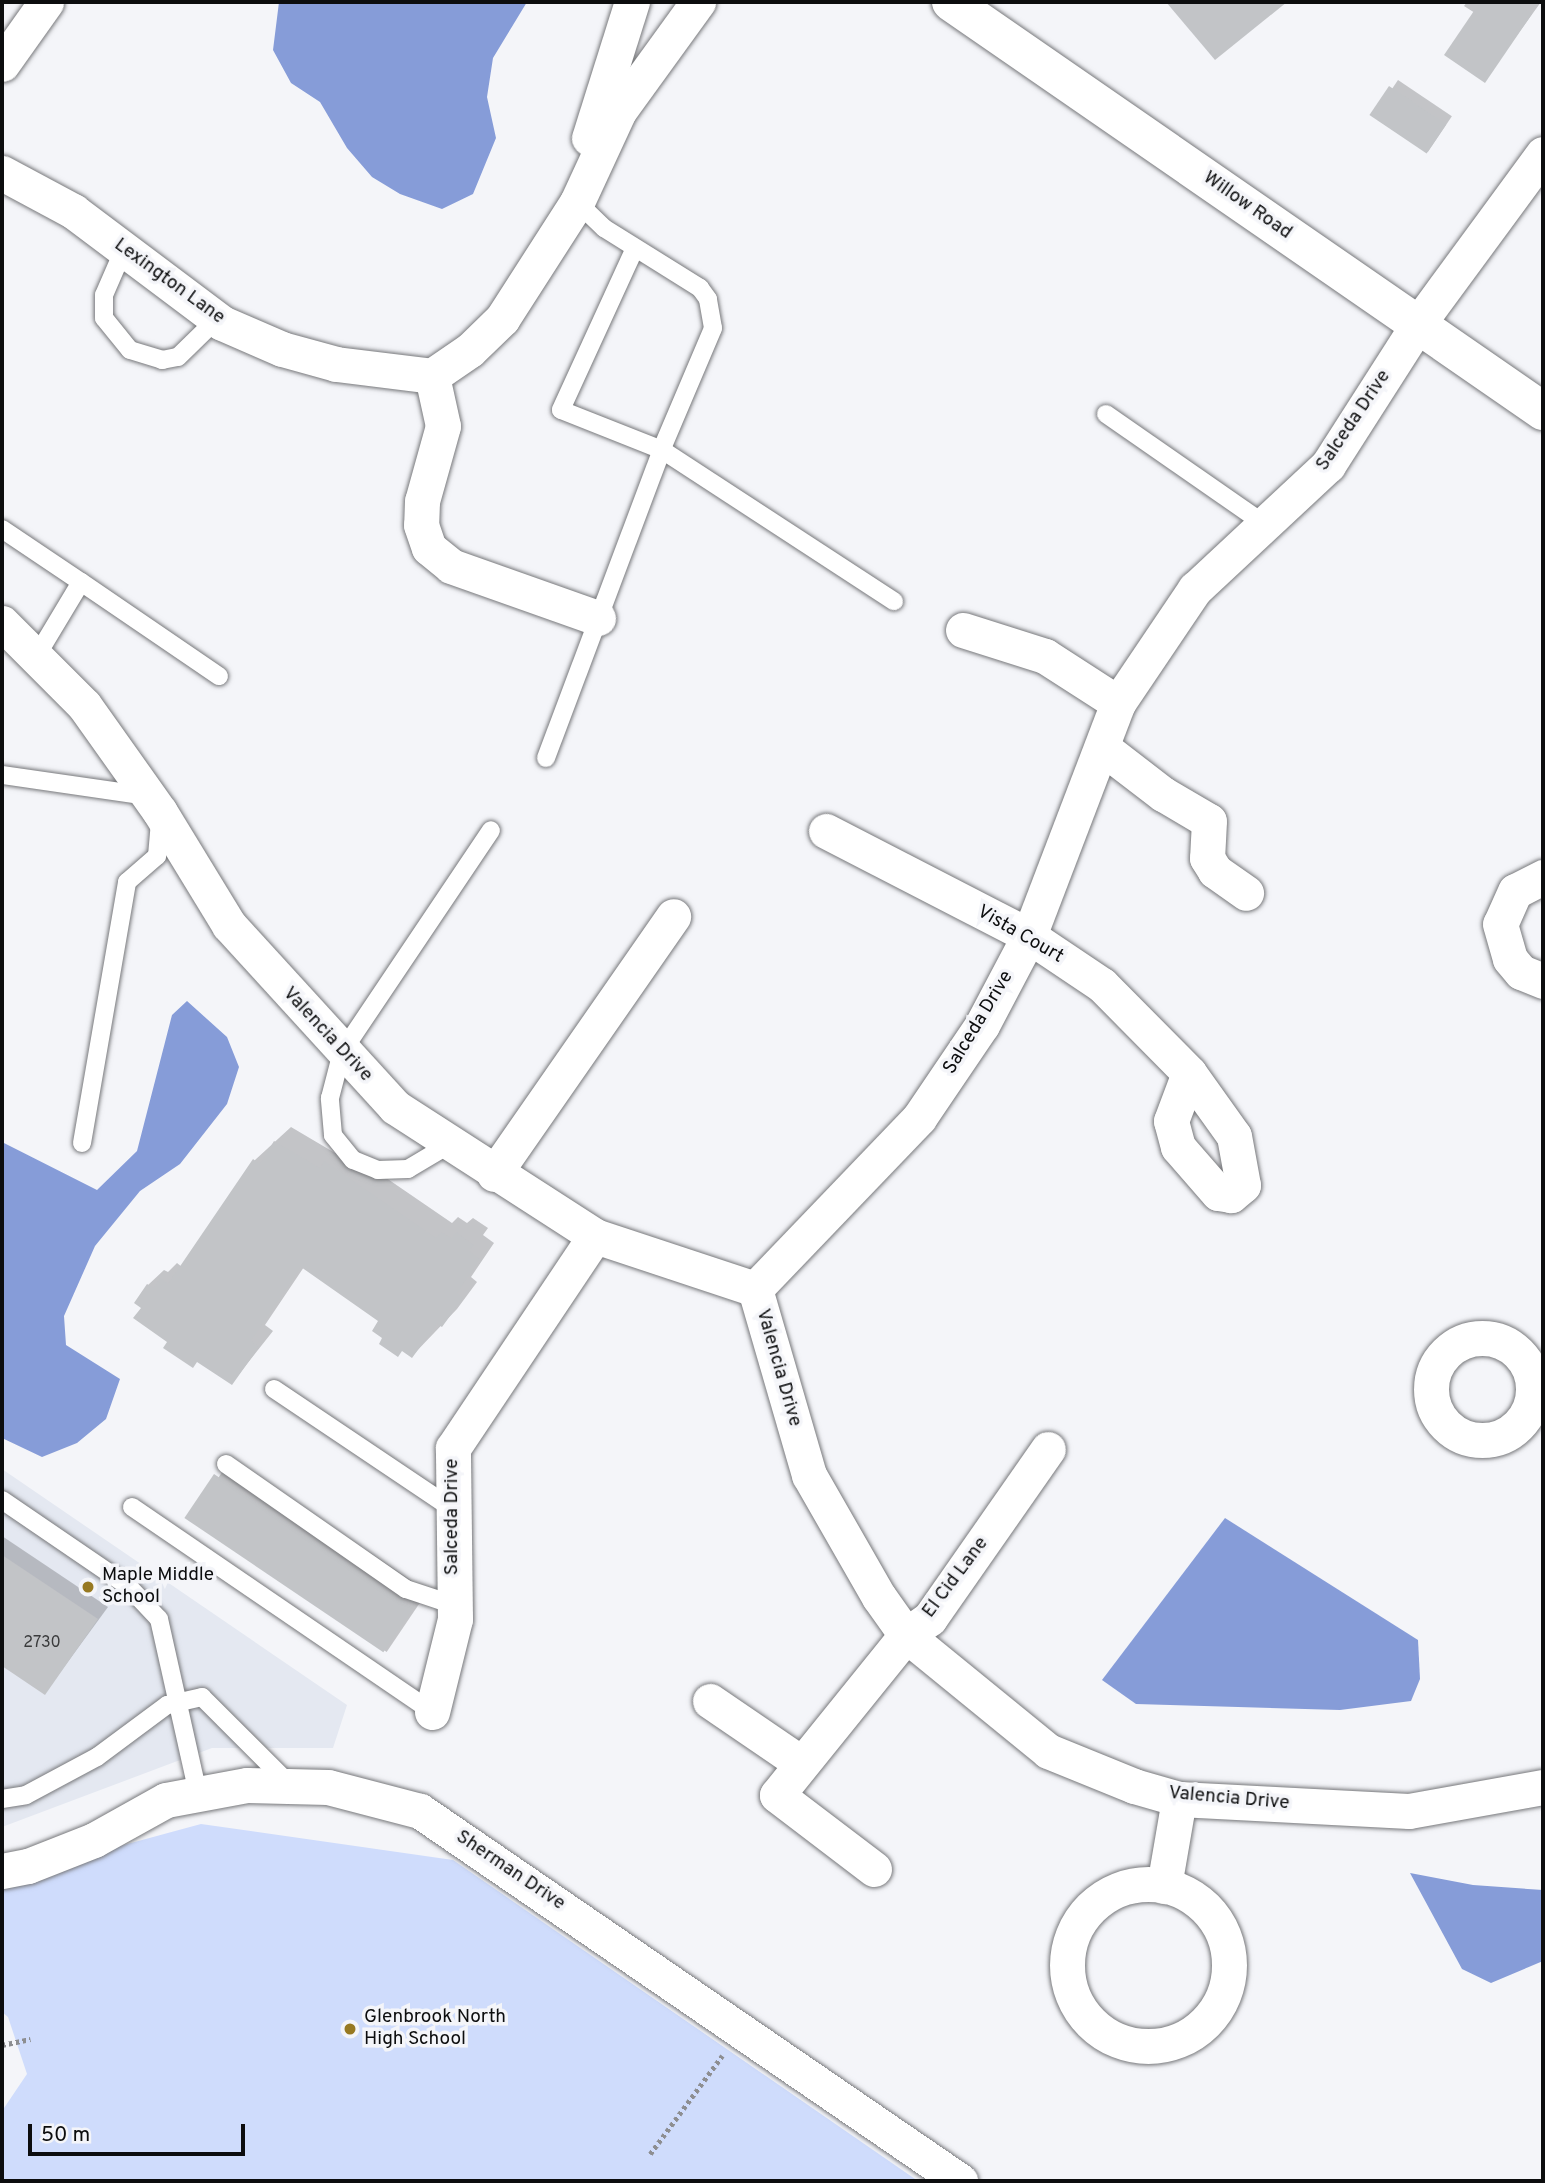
<!DOCTYPE html>
<style>
body{margin:0}
#map{position:relative;width:1545px;height:2183px;overflow:hidden;background:#f4f5f9;font-family:Overpass,sans-serif}
div>[style]{position:absolute}
.built>*{inset:0;background:#e4e8f1}
.green>*{inset:0;background:#cfdcfc}
.water>*{inset:0;background:#869cd8}
.shadow>*{inset:0;background:#0003;transform-origin:0 0}
.building>*{inset:0;background:#c2c4c7;transform-origin:0 0}
.path>*{height:4.5px;margin-top:-2.25px;transform-origin:0;background:repeating-linear-gradient(90deg,#8d8e91 0 3.5px,transparent 0 7px)}
.roads{filter:drop-shadow(0 0 2px #77787b) drop-shadow(0 0 2px #77787b)}
.lane>*{height:18px;margin:-9px;padding:0 9px;transform-origin:9px;border-radius:9px;background:#fff}
.street>*{height:35px;margin:-17.5px;padding:0 17.5px;transform-origin:17.5px;border-radius:17.5px;background:#fff}
.street>.ring{margin:-17.5px;padding:0;box-sizing:content-box;background:none;border:35px solid #fff;border-radius:50%}
.primary>*{height:38px;margin:-19px;padding:0 19px;transform-origin:19px;border-radius:19px;background:#fff}
.dots>*{width:19px;height:19px;translate:-50% -50%;box-sizing:border-box;border:4px solid #f4f5f9;border-radius:50%}
span{translate:-50% -50%;white-space:nowrap;text-align:center;line-height:1.15;-webkit-text-stroke:7px #f4f5f9;paint-order:stroke}
.number-label{font-size:16px;color:#3a3b3c}
.number-label span{-webkit-text-stroke-width:0}
.street-label{font-size:19px;color:#0c0d0e}
.poi-label{font-size:19px;color:#0c0d0e}
.left{translate:0 -50%;text-align:left}
.frame{position:absolute;inset:0;border:4px solid #0c0d0e;pointer-events:none}
.scale{position:absolute;left:28px;top:2124px;width:217px;height:32px;box-sizing:border-box;border:4px solid #0c0d0e;border-top:0;padding-left:9px;font-size:21px;line-height:24px;white-space:nowrap;color:#0c0d0e;-webkit-text-stroke:5px #f4f5f9;paint-order:stroke}
</style>
<div id="map">
<div class="built">
<i style="clip-path:polygon(2px 1469px,347px 1705px,333px 1748px,212px 1748px,2px 1827px)"></i>
</div>
<div class="green">
<i style="clip-path:polygon(201px 1824px,453px 1860px,918px 2181px,2px 2181px,2px 2111px,27px 2074px,8px 2017px,2px 2012px,2px 1878px)"></i>
</div>
<div class="water">
<i style="clip-path:polygon(279px 2px,527px 2px,493px 58px,487px 97px,496px 138px,473px 194px,442px 209px,400px 194px,372px 177px,347px 148px,320px 102px,291px 83px,273px 50px)"></i>
<i style="clip-path:polygon(187px 1001px,227px 1037px,239px 1067px,227px 1104px,180px 1164px,140px 1191px,95px 1246px,64px 1316px,66px 1345px,120px 1379px,106px 1419px,77px 1443px,42px 1457px,2px 1438px,2px 1142px,97px 1190px,137px 1151px,172px 1015px)"></i>
<i style="clip-path:polygon(1225px 1518px,1418px 1640px,1420px 1679px,1411px 1701px,1340px 1710px,1136px 1704px,1102px 1680px)"></i>
<i style="clip-path:polygon(1410px 1873px,1473px 1885px,1543px 1890px,1543px 1961px,1491px 1983px,1462px 1969px)"></i>
</div>
<div class="shadow">
<i style="clip-path:polygon(1169px 2px,1284px 2px,1216px 58px)"></i>
<i style="clip-path:polygon(1467px 2px,1541px 2px,1484px 81px,1475px 13px,1464px 6px)"></i>
<i style="left:1398px;top:80px;width:65px;height:43px;rotate:34deg"></i>
<i style="clip-path:polygon(291px 1127px,335px 1153px,341px 1147px,452px 1223px,458px 1217px,467px 1223px,473px 1218px,488px 1228px,483px 1235px,494px 1243px,471px 1277px,477px 1282px,457px 1309px,412px 1356px,385px 1338px,381px 1321px,304px 1267px,265px 1325px,273px 1331px,232px 1383px,170px 1341px,143px 1307px,148px 1285px,164px 1270px,168px 1272px,177px 1263px,182px 1267px,255px 1160px)"></i>
<i style="left:231px;top:1459px;width:237px;height:73px;rotate:34deg"></i>
<i style="clip-path:polygon(2px 1536px,108px 1607px,45px 1693px,2px 1664px)"></i>
</div>
<div class="building">
<i style="clip-path:polygon(1166px 2px,1287px 2px,1215px 60px)"></i>
<i style="clip-path:polygon(1480px 2px,1515px 2px,1532px 14px,1485px 83px,1444px 55px)"></i>
<i style="left:1389px;top:86px;width:69px;height:35px;rotate:34deg"></i>
<i style="clip-path:polygon(274px 1141px,320px 1168px,324px 1161px,436px 1238px,441px 1232px,452px 1238px,456px 1232px,474px 1245px,469px 1251px,480px 1259px,457px 1293px,463px 1298px,442px 1327px,437px 1324px,412px 1358px,402px 1351px,398px 1357px,379px 1344px,382px 1338px,372px 1331px,378px 1321px,301px 1267px,251px 1341px,259px 1347px,232px 1385px,197px 1362px,193px 1368px,163px 1348px,167px 1342px,133px 1318px,141px 1308px,134px 1303px,147px 1284px,154px 1288px,160px 1278px,168px 1284px,253px 1159px,260px 1164px)"></i>
<i style="left:214px;top:1474px;width:240px;height:53px;rotate:34deg"></i>
<i style="clip-path:polygon(2px 1555px,98px 1619px,45px 1695px,2px 1666px)"></i>
</div>
<div class="path">
<i style="left:2px;top:2045px;width:29px;rotate:-12deg"></i>
<i style="left:650px;top:2154px;width:122px;rotate:-53.7deg"></i>
</div>
<div class="roads">
<div class="lane">
<i style="left:635px;top:248px;width:178px;rotate:114.6deg"></i>
<i style="left:561px;top:410px;width:109px;rotate:21.6deg"></i>
<i style="left:662px;top:450px;width:277px;rotate:33.1deg"></i>
<i style="left:124px;top:249px;width:50px;rotate:113.5deg"></i>
<i style="left:104px;top:295px;width:23px;rotate:90deg"></i>
<i style="left:104px;top:318px;width:41px;rotate:50.9deg"></i>
<i style="left:130px;top:350px;width:34px;rotate:17deg"></i>
<i style="left:162px;top:360px;width:16px;rotate:-11deg"></i>
<i style="left:178px;top:357px;width:54px;rotate:-44.3deg"></i>
<i style="left:1106px;top:414px;width:195px;rotate:34.8deg"></i>
<i style="left:2px;top:529px;width:95px;rotate:33.9deg"></i>
<i style="left:81px;top:582px;width:87px;rotate:121deg"></i>
<i style="left:81px;top:582px;width:167px;rotate:34.3deg"></i>
<i style="left:546px;top:758px;width:333px;rotate:-69.4deg"></i>
<i style="left:663px;top:446px;width:128px;rotate:-67deg"></i>
<i style="left:713px;top:328px;width:29px;rotate:-100deg"></i>
<i style="left:708px;top:299px;width:14px;rotate:-126deg"></i>
<i style="left:700px;top:288px;width:113px;rotate:-148deg"></i>
<i style="left:604px;top:228px;width:37px;rotate:-136deg"></i>
<i style="left:2px;top:775px;width:147px;rotate:8.2deg"></i>
<i style="left:82px;top:1143px;width:265px;rotate:-80.2deg"></i>
<i style="left:127px;top:882px;width:40px;rotate:-41deg"></i>
<i style="left:157px;top:856px;width:37px;rotate:-85deg"></i>
<i style="left:450px;top:1144px;width:49px;rotate:149.2deg"></i>
<i style="left:408px;top:1169px;width:30px;rotate:178deg"></i>
<i style="left:378px;top:1170px;width:27px;rotate:-158deg"></i>
<i style="left:353px;top:1160px;width:32px;rotate:-129deg"></i>
<i style="left:333px;top:1135px;width:37px;rotate:-95deg"></i>
<i style="left:330px;top:1098px;width:48px;rotate:-75.4deg"></i>
<i style="left:342px;top:1052px;width:267px;rotate:-56.1deg"></i>
<i style="left:274px;top:1389px;width:213px;rotate:33.9deg"></i>
<i style="left:226px;top:1464px;width:219px;rotate:34.8deg"></i>
<i style="left:406px;top:1589px;width:51px;rotate:18.4deg"></i>
<i style="left:2px;top:1500px;width:153px;rotate:34.3deg"></i>
<i style="left:128px;top:1586px;width:45px;rotate:46.8deg"></i>
<i style="left:159px;top:1619px;width:179px;rotate:77.4deg"></i>
<i style="left:132px;top:1507px;width:363px;rotate:34.3deg"></i>
<i style="left:2px;top:1799px;width:24px;rotate:-9deg"></i>
<i style="left:26px;top:1795px;width:81px;rotate:-28.2deg"></i>
<i style="left:97px;top:1757px;width:87px;rotate:-36.6deg"></i>
<i style="left:167px;top:1705px;width:36px;rotate:-13deg"></i>
<i style="left:202px;top:1697px;width:123px;rotate:45deg"></i>
</div>
<div class="street">
<i style="left:2px;top:64px;width:76px;rotate:-54.6deg"></i>
<i style="left:589px;top:138px;width:143px;rotate:-72.5deg"></i>
<i style="left:2px;top:173px;width:81px;rotate:28.2deg"></i>
<i style="left:73px;top:211px;width:186px;rotate:36.9deg"></i>
<i style="left:222px;top:323px;width:65px;rotate:23.4deg"></i>
<i style="left:282px;top:349px;width:56px;rotate:15.5deg"></i>
<i style="left:336px;top:364px;width:97px;rotate:7.1deg"></i>
<i style="left:432px;top:376px;width:51px;rotate:77.6deg"></i>
<i style="left:443px;top:426px;width:78px;rotate:105.6deg"></i>
<i style="left:422px;top:501px;width:24px;rotate:92deg"></i>
<i style="left:421px;top:525px;width:24px;rotate:71deg"></i>
<i style="left:429px;top:548px;width:28px;rotate:39deg"></i>
<i style="left:451px;top:566px;width:156px;rotate:19.5deg"></i>
<i style="left:432px;top:376px;width:46px;rotate:-34.4deg"></i>
<i style="left:470px;top:350px;width:45px;rotate:-44.1deg"></i>
<i style="left:502px;top:319px;width:139px;rotate:-57.3deg"></i>
<i style="left:577px;top:202px;width:100px;rotate:-65.2deg"></i>
<i style="left:619px;top:111px;width:135px;rotate:-54.1deg"></i>
<i style="left:2px;top:623px;width:116px;rotate:45deg"></i>
<i style="left:84px;top:705px;width:131px;rotate:54.6deg"></i>
<i style="left:160px;top:812px;width:132px;rotate:58.6deg"></i>
<i style="left:229px;top:925px;width:246px;rotate:47.6deg"></i>
<i style="left:395px;top:1107px;width:238px;rotate:32.8deg"></i>
<i style="left:595px;top:1236px;width:169px;rotate:18.3deg"></i>
<i style="left:755px;top:1289px;width:194px;rotate:73.8deg"></i>
<i style="left:809px;top:1475px;width:141px;rotate:60.2deg"></i>
<i style="left:879px;top:1597px;width:47px;rotate:54.6deg"></i>
<i style="left:906px;top:1635px;width:183px;rotate:39.2deg"></i>
<i style="left:1048px;top:1751px;width:93px;rotate:22.1deg"></i>
<i style="left:1134px;top:1786px;width:47px;rotate:16.1deg"></i>
<i style="left:1179px;top:1799px;width:230px;rotate:3deg"></i>
<i style="left:1409px;top:1811px;width:136px;rotate:-10.2deg"></i>
<i style="left:963px;top:630px;width:86px;rotate:17.6deg"></i>
<i style="left:1045px;top:656px;width:87px;rotate:32.8deg"></i>
<i style="left:1103px;top:748px;width:76px;rotate:37.5deg"></i>
<i style="left:1163px;top:794px;width:53px;rotate:30.4deg"></i>
<i style="left:1209px;top:821px;width:37px;rotate:93deg"></i>
<i style="left:1207px;top:858px;width:15px;rotate:58deg"></i>
<i style="left:1215px;top:871px;width:38px;rotate:35deg"></i>
<i style="left:826px;top:831px;width:229px;rotate:27.3deg"></i>
<i style="left:1029px;top:936px;width:88px;rotate:33.9deg"></i>
<i style="left:1102px;top:985px;width:124px;rotate:45.3deg"></i>
<i style="left:1189px;top:1073px;width:77px;rotate:54.5deg"></i>
<i style="left:1234px;top:1136px;width:50px;rotate:79.6deg"></i>
<i style="left:1243px;top:1185px;width:16px;rotate:140deg"></i>
<i style="left:1231px;top:1195px;width:13px;rotate:-171deg"></i>
<i style="left:1218px;top:1193px;width:61px;rotate:-131deg"></i>
<i style="left:1178px;top:1147px;width:27px;rotate:-105deg"></i>
<i style="left:1171px;top:1121px;width:51px;rotate:-69.4deg"></i>
<i style="left:1543px;top:877px;width:31px;rotate:153deg"></i>
<i style="left:1515px;top:891px;width:36px;rotate:114deg"></i>
<i style="left:1500px;top:924px;width:36px;rotate:74deg"></i>
<i style="left:1510px;top:959px;width:17px;rotate:50deg"></i>
<i style="left:1521px;top:972px;width:24px;rotate:22deg"></i>
<i style="left:494px;top:1174px;width:314px;rotate:-55.2deg"></i>
<i style="left:755px;top:1289px;width:237px;rotate:-46.2deg"></i>
<i style="left:919px;top:1118px;width:112px;rotate:-55.9deg"></i>
<i style="left:982px;top:1025px;width:101px;rotate:-62.2deg"></i>
<i style="left:1029px;top:936px;width:249px;rotate:-69.1deg"></i>
<i style="left:1118px;top:703px;width:138px;rotate:-56deg"></i>
<i style="left:1195px;top:589px;width:182px;rotate:-43deg"></i>
<i style="left:1328px;top:465px;width:167px;rotate:-57.4deg"></i>
<i style="left:1418px;top:324px;width:211px;rotate:-53.7deg"></i>
<i class="ring" style="left:1431px;top:1338px;width:67px;height:67px"></i>
<i style="left:710px;top:1701px;width:110px;rotate:34.3deg"></i>
<i style="left:432px;top:1712px;width:96px;rotate:-76.1deg"></i>
<i style="left:455px;top:1619px;width:171px;rotate:-90.7deg"></i>
<i style="left:453px;top:1448px;width:255px;rotate:-56.2deg"></i>
<i style="left:874px;top:1869px;width:122px;rotate:-142.7deg"></i>
<i style="left:777px;top:1795px;width:206px;rotate:-51.1deg"></i>
<i style="left:906px;top:1635px;width:29px;rotate:-35deg"></i>
<i style="left:930px;top:1618px;width:206px;rotate:-55.1deg"></i>
<i style="left:2px;top:1871px;width:26px;rotate:-11deg"></i>
<i style="left:28px;top:1866px;width:71px;rotate:-21.5deg"></i>
<i style="left:94px;top:1840px;width:82px;rotate:-29.1deg"></i>
<i style="left:166px;top:1800px;width:82px;rotate:-10.5deg"></i>
<i style="left:247px;top:1785px;width:81px;rotate:1.4deg"></i>
<i style="left:328px;top:1787px;width:95px;rotate:14.6deg"></i>
<i style="left:420px;top:1811px;width:655px;rotate:34.42deg"></i>
<i class="ring" style="left:1067px;top:1884px;width:127px;height:127px"></i>
<i style="left:1164px;top:1886px;width:88px;rotate:-80.2deg"></i>
</div>
<div class="primary">
<i style="left:951px;top:2px;width:720px;rotate:34.64deg"></i>
</div>
</div>
<div class="dots">
<i style="left:88px;top:1587px;background:#977922"></i>
<i style="left:350px;top:2029px;background:#977922"></i>
</div>
<div class="number-label">
<span style="left:42px;top:1643px">2730</span>
</div>
<div class="street-label">
<span style="left:1247px;top:206px;rotate:35deg">Willow Road</span>
<span style="left:169px;top:282px;rotate:36deg">Lexington Lane</span>
<span style="left:1354px;top:421px;rotate:-56deg">Salceda Drive</span>
<span style="left:1020px;top:935px;rotate:30deg">Vista Court</span>
<span style="left:979px;top:1023px;rotate:-59deg">Salceda Drive</span>
<span style="left:327px;top:1035px;rotate:47deg">Valencia Drive</span>
<span style="left:778px;top:1368px;rotate:74deg">Valencia Drive</span>
<span style="left:453px;top:1517px;rotate:-90deg">Salceda Drive</span>
<span style="left:956px;top:1578px;rotate:-53deg">El Cid Lane</span>
<span style="left:1229px;top:1799px;rotate:5deg">Valencia Drive</span>
<span style="left:510px;top:1871px;rotate:34deg">Sherman Drive</span>
</div>
<div class="poi-label">
<span class="left" style="left:102px;top:1587px">Maple Middle<br>School</span>
<span class="left" style="left:364px;top:2029px">Glenbrook North<br>High School</span>
</div>
<div class="frame"></div>
<div class="scale">50 m</div>
</div>
